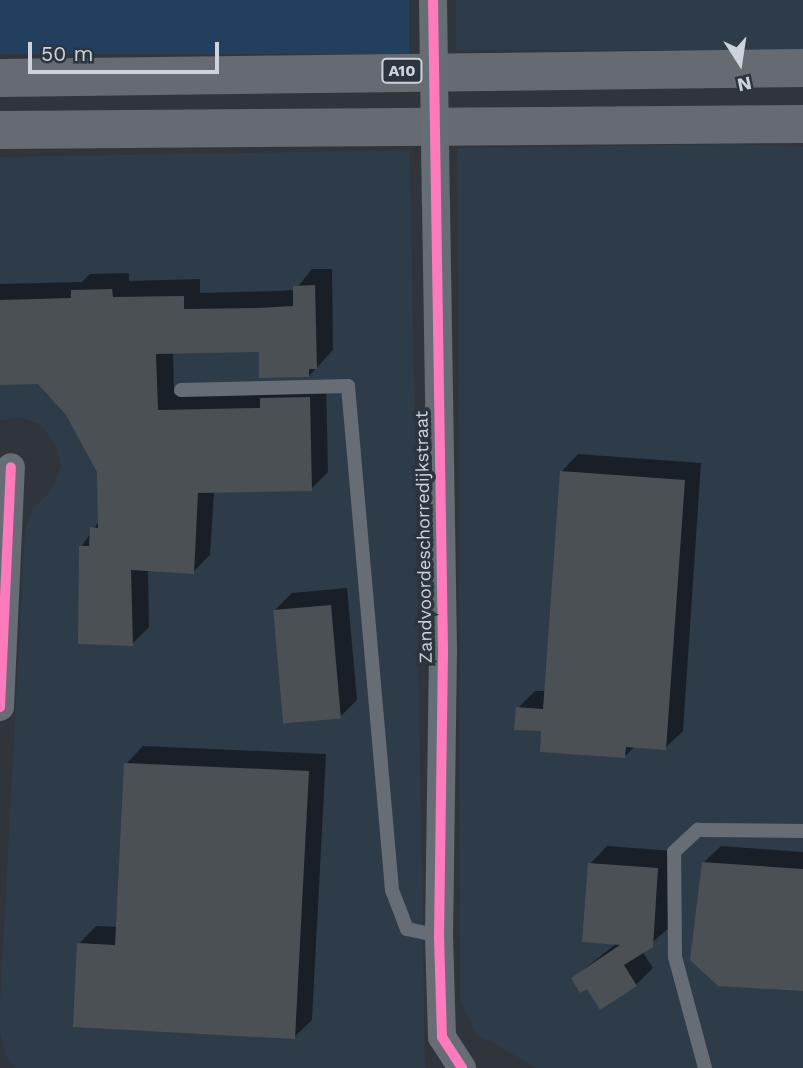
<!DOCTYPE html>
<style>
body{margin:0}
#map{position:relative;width:803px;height:1068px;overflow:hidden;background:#30353b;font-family:"Work Sans",sans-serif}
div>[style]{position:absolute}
.built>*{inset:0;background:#2e3b49;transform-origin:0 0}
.green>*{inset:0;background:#223f5e;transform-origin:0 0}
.shadow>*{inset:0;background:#0007}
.building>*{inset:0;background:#4b5054;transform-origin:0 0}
.lane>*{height:14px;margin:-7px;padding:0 7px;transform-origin:7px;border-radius:7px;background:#676d74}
.street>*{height:28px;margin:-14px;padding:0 14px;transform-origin:14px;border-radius:14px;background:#676d74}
.highway>*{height:38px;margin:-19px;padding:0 19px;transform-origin:19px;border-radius:19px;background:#666b71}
.street-bridge>*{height:28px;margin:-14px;padding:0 14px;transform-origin:14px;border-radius:14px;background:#676d74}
.cycleway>*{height:10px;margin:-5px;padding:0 5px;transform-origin:5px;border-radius:5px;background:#fd7abc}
span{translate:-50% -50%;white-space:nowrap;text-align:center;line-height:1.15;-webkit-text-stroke:7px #2c353f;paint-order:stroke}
.shield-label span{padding:2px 5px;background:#2c353f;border:2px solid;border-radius:5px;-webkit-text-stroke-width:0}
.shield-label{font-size:16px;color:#cdd3da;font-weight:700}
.street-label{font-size:18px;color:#cdd3da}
.north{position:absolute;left:705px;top:28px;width:70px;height:70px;-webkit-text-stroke:5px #2c353f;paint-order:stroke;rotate:168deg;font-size:19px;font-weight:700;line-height:28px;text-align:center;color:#cdd3da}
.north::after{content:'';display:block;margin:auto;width:24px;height:32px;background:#cdd3da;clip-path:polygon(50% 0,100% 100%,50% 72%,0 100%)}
.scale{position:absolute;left:28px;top:42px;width:191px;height:32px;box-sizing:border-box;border:4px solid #cdd3da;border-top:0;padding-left:9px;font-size:21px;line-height:24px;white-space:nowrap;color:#cdd3da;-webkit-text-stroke:5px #2c353f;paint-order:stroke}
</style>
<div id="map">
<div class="built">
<i style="left:456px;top:0;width:347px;height:50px"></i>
<i style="clip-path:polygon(733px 144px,803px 147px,803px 1068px,537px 1068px,477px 1034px,460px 999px,458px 148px)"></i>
<i style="clip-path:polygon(410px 150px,425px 1068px,15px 1068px,6px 1056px,0 1030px,0 1003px,25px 530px,32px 509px,49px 493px,61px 467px,57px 447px,40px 424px,18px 417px,0 421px,0 157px)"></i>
</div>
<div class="green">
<i style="left:0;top:0;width:409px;height:54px"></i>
</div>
<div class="shadow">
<i style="clip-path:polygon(312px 269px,332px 269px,333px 350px,309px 376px,260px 350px,173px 352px,174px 394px,268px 392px,326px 380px,328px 472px,311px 489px,214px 491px,210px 555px,193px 572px,148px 569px,149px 627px,132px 644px,81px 547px,100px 520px,99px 471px,67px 414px,39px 382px,0 383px,0 284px,82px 282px,90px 274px,129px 273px,129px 281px,200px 279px,200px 293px,276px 291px,295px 290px)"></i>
<i style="clip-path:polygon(578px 454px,701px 463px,683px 731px,665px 748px,635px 746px,625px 756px,543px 730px,518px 708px,535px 691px,546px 691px,561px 472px)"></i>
<i style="clip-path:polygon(347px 588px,357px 700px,340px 717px,275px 610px,292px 593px)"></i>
<i style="clip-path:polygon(143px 746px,326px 754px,312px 1020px,294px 1037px,79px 944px,96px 926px,118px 927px,126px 764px)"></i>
<i style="clip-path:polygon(607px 846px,674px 851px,669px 928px,642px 951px,653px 968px,636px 985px,587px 986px,573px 978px,617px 943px,590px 864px)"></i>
<i style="clip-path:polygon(721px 846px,803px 852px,803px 990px,703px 863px)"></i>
</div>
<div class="building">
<i style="clip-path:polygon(315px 285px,317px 369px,309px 369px,309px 377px,259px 378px,259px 352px,156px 354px,158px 410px,260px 408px,260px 398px,310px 397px,312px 491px,198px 493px,194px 574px,131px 570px,133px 646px,78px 644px,79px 546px,89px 546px,90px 527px,98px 528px,97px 472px,66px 415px,38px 384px,0 385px,0 300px,71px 298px,71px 290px,112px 289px,113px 297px,184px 296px,184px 309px,258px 308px,293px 306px,293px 286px)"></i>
<i style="clip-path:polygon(560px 471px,685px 480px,666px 750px,626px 747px,625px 758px,540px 752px,541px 731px,514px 730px,516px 707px,543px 709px)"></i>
<i style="left:331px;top:605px;width:114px;height:58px;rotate:85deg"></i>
<i style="clip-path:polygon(124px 763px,309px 771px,295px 1039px,73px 1027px,77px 943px,115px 945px)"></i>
<i style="clip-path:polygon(702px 862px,803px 869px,803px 991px,718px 986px,690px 960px)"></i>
<i style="clip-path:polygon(588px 863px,658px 868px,653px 947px,624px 965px,637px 986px,600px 1010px,587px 989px,580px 993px,571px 978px,620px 945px,582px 942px)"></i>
</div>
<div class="lane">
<i style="left:181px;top:390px;width:167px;rotate:-1.4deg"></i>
<i style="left:348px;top:386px;width:506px;rotate:85.01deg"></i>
<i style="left:392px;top:890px;width:42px;rotate:69deg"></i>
<i style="left:407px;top:929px;width:33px;rotate:12deg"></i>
<i style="left:705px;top:1068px;width:115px;rotate:-105.1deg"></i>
<i style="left:675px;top:957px;width:105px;rotate:-90.5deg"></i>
<i style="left:674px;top:852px;width:33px;rotate:-43deg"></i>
<i style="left:698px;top:830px;width:105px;rotate:0.5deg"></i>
</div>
<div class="street">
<i style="left:436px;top:203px;width:448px;rotate:89.1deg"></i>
<i style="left:443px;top:651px;width:285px;rotate:90.8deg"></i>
<i style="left:439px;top:936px;width:101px;rotate:88.3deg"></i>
<i style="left:442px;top:1037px;width:37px;rotate:57deg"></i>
<i style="left:0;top:707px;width:240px;rotate:-87.4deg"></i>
</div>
<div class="highway">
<i style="left:0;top:78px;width:803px;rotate:-0.71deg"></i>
<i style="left:0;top:130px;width:803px;rotate:-0.43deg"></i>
</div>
<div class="street-bridge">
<i style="left:433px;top:0;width:203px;rotate:89.2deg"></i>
</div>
<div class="cycleway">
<i style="left:433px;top:0;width:651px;rotate:89.12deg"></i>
<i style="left:443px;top:651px;width:285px;rotate:90.8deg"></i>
<i style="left:439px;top:936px;width:101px;rotate:88.3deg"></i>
<i style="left:442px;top:1037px;width:37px;rotate:57deg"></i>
<i style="left:0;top:707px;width:240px;rotate:-87.4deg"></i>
</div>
<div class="shield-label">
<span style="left:402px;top:71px">A10</span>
</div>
<div class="street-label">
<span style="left:424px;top:537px;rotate:-91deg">Zandvoordeschorredijkstraat</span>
</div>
<div class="north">N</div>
<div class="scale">50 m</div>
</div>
